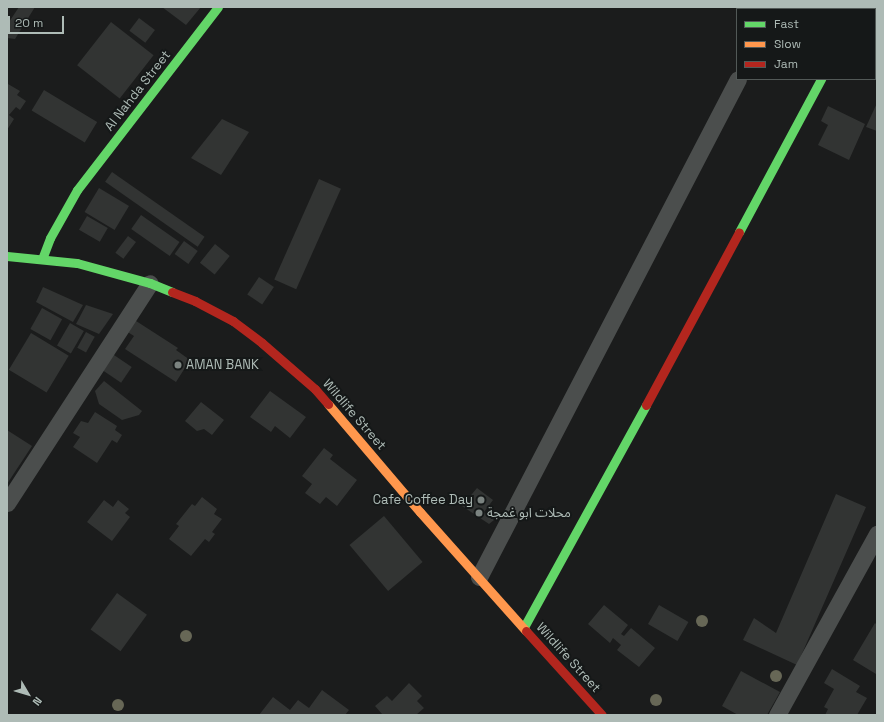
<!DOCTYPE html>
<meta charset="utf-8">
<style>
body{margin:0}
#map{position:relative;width:884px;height:722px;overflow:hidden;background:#1b1c1c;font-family:"Space Grotesk","Noto Sans Arabic",sans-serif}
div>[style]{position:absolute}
.building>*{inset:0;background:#323433;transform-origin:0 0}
.street>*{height:17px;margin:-8.5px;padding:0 8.5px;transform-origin:8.5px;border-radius:8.5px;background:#4b4e4d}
.fast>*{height:9px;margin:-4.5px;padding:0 4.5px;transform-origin:4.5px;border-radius:4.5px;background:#63d668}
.slow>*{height:9px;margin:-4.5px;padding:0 4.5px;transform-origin:4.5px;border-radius:4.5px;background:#ff974d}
.jam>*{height:9px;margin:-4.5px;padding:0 4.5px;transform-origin:4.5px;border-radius:4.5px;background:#b3261e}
.trees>*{width:12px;height:12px;margin:-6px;border-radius:50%;background:#676756}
.dots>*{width:11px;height:11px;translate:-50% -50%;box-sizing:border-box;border:2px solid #151818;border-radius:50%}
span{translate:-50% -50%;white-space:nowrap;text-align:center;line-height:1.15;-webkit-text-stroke:4px #151818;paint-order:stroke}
.street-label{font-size:13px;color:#aebbb6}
.poi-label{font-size:13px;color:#aebbb6}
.left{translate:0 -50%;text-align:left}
.right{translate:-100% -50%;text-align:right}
.frame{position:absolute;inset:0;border:8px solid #aebbb6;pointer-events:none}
.legend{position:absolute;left:736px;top:8px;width:140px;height:72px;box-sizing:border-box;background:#151818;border:1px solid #525957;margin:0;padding:5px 7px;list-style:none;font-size:12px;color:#aebbb6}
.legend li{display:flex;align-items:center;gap:8px;height:20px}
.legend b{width:20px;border:1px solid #525957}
.north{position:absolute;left:8px;top:674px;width:40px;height:40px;-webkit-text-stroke:3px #151818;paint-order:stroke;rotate:128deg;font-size:11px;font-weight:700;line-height:16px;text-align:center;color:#aebbb6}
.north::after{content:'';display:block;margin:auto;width:14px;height:18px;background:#aebbb6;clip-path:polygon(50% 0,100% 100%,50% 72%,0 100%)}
.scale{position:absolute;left:8px;top:16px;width:56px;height:18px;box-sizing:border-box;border:2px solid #aebbb6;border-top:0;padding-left:5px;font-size:12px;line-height:14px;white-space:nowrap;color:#aebbb6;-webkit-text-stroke:3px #151818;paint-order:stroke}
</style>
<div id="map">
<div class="building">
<i style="clip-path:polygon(19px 7px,35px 7px,15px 39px,7px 38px,7px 25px)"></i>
<i style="clip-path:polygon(162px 7px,201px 7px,186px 25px)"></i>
<i style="left:139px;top:18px;width:20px;height:16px;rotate:37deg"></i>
<i style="left:111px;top:22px;width:54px;height:55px;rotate:38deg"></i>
<i style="clip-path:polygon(8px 84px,20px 91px,17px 95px,26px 101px,20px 110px,16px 107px,9px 115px,14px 119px,7px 130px)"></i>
<i style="left:44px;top:90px;width:62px;height:24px;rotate:31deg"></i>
<i style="clip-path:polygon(877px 103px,877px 131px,866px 127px)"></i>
<i style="clip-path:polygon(828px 106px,865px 124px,849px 160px,818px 145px,828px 125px,821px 121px)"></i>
<i style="clip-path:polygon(222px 119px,249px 132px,221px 175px,191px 158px)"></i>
<i style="left:112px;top:172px;width:113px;height:12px;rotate:35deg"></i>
<i style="left:319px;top:179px;width:24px;height:110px;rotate:24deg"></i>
<i style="left:99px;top:188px;width:35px;height:28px;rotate:31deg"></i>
<i style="left:141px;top:215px;width:47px;height:17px;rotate:35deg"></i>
<i style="left:87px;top:216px;width:24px;height:16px;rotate:30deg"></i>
<i style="left:128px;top:236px;width:10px;height:21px;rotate:37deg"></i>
<i style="left:184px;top:241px;width:17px;height:16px;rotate:36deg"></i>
<i style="left:215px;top:244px;width:19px;height:24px;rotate:39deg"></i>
<i style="left:259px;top:277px;width:18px;height:21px;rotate:34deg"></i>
<i style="clip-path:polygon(43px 287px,83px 305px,73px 322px,36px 302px)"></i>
<i style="clip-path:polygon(86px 305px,113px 314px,99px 334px,76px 324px)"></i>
<i style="left:42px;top:308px;width:23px;height:24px;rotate:29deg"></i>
<i style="clip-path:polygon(133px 319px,178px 348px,176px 350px,190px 360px,176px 382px,125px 349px,134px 336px,126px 331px)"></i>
<i style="left:70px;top:323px;width:16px;height:26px;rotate:30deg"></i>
<i style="left:86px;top:332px;width:10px;height:18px;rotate:29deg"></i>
<i style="left:31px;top:333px;width:44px;height:43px;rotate:31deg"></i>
<i style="left:111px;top:353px;width:25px;height:19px;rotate:34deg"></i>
<i style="clip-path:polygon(104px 381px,142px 411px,139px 415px,122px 420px,99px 404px,95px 391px)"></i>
<i style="clip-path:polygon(270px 391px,306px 417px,290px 438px,275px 426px,271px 432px,250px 417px)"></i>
<i style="clip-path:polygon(201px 402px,224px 420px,212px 435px,204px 429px,197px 431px,185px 421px)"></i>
<i style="clip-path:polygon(95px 412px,117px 426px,115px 430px,122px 435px,117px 443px,112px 440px,97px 463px,73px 447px,80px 437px,73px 433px,81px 421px,88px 423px)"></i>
<i style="clip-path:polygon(7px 430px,32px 446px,7px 484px)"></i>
<i style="clip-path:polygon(324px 448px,333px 455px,330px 459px,357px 480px,337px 506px,326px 497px,320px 504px,305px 493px,312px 484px,302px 476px)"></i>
<i style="clip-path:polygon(477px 488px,493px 500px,484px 512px,494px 520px,489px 524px,462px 506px)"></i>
<i style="clip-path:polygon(836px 494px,866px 507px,797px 665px,743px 640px,754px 618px,776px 633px)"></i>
<i style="clip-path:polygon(202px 497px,217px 509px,214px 514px,222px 519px,212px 532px,215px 534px,209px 542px,205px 539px,191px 556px,169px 539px,179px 526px,176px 524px,192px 504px,195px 506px)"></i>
<i style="clip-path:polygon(104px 500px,113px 507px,118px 500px,129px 509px,125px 513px,130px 517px,112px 541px,87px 522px)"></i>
<i style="left:384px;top:516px;width:60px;height:45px;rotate:50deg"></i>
<i style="left:117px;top:593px;width:37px;height:45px;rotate:36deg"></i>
<i style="clip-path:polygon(604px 605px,628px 625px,621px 634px,624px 636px,631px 628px,655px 648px,639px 667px,617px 650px,621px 645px,613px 638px,610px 643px,588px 624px)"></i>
<i style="left:659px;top:605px;width:34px;height:22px;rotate:30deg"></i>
<i style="clip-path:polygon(875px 623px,877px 625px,876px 674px,853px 660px)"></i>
<i style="clip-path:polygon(832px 669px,860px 686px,856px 692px,867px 698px,857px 715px,825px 715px,828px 709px,824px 707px,834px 689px,824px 683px)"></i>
<i style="clip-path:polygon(741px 671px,780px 692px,767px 715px,738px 715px,722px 706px)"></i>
<i style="clip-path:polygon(409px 683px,422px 696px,417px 701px,424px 708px,416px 715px,381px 715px,382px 714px,375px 706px,387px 696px,392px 701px)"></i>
<i style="clip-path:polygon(322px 690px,349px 710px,345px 715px,259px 715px,273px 697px,290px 710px,298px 700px,309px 708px)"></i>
</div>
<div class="street">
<i style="left:774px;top:9px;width:3px;rotate:-45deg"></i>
<i style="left:858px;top:9px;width:2px;rotate:-63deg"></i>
<i style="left:7px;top:503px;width:262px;rotate:-57deg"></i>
<i style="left:479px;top:577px;width:561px;rotate:-62.52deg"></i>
<i style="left:777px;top:715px;width:207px;rotate:-61.1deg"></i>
</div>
<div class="fast">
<i style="left:739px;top:232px;width:174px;rotate:-61.8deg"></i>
<i style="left:7px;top:256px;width:70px;rotate:5.7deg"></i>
<i style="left:77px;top:263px;width:76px;rotate:15.3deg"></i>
<i style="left:150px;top:283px;width:24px;rotate:22deg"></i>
<i style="left:42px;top:259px;width:22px;rotate:-69deg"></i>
<i style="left:50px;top:238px;width:55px;rotate:-60.6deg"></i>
<i style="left:77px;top:190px;width:231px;rotate:-52.4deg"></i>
<i style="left:524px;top:627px;width:253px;rotate:-61.2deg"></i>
</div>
<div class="slow">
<i style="left:328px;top:404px;width:142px;rotate:49.6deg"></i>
<i style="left:420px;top:512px;width:159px;rotate:48.3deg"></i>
</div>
<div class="jam">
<i style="left:172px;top:292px;width:25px;rotate:21deg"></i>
<i style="left:195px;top:301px;width:43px;rotate:27.8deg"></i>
<i style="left:233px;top:321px;width:36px;rotate:37deg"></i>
<i style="left:262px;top:343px;width:70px;rotate:41deg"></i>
<i style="left:315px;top:389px;width:20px;rotate:49deg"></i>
<i style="left:646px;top:405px;width:196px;rotate:-61.7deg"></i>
<i style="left:526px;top:631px;width:113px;rotate:47.9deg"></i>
</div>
<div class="trees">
<i style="left:702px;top:621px"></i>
<i style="left:186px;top:636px"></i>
<i style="left:776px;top:676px"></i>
<i style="left:656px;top:700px"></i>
<i style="left:118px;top:705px"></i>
</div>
<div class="dots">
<i style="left:178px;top:365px;background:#7b8380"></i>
<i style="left:481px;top:500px;background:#7b8380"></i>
<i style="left:479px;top:513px;background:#7b8380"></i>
</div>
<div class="street-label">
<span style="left:138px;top:91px;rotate:-52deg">Al Nahda Street</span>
<span style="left:354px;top:415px;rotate:49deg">Wildlife Street</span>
<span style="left:568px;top:658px;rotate:48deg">Wildlife Street</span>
</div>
<div class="poi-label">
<span class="left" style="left:186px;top:365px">AMAN BANK</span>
<span class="right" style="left:473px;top:500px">Cafe Coffee Day</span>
<span class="left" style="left:487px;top:513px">محلات ابو غمجة</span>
</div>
<div class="frame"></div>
<ul class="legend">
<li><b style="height:5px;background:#63d668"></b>Fast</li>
<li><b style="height:5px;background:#ff974d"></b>Slow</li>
<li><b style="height:5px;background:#b3261e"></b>Jam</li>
</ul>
<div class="north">N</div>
<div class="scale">20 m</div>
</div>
